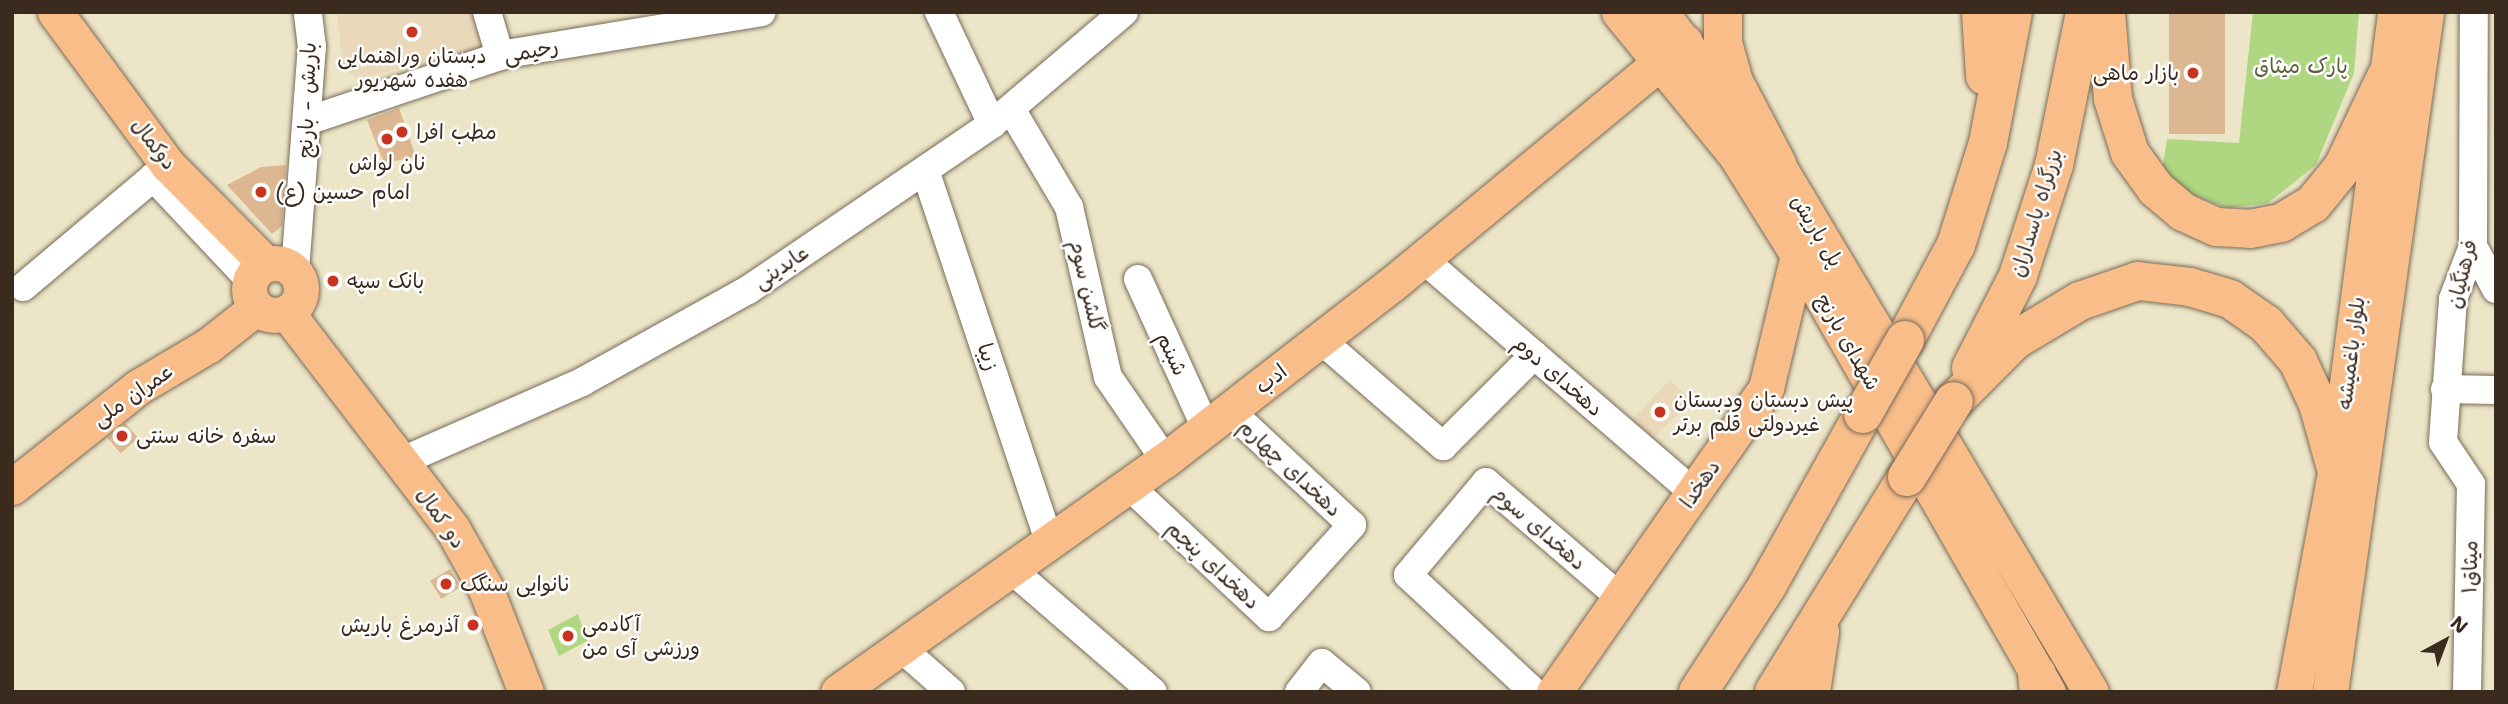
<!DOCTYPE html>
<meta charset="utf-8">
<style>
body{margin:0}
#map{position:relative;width:2508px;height:704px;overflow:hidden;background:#ece5c7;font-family:"Shantell Sans","Playpen Sans Arabic",sans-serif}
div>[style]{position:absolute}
.built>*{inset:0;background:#ead8ba;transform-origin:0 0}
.green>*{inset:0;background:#afd781}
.building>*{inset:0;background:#dcb791;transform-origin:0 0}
.roads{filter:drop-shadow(0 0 2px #796b59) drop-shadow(0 0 2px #796b59)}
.minor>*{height:28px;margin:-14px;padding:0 14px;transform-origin:14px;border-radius:14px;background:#fff}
.major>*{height:35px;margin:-17.5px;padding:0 17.5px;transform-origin:17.5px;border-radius:17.5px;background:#f8bd89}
.major>.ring{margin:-17.5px;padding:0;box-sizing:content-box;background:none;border:35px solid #f8bd89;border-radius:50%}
.highway>*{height:38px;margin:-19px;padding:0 19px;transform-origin:19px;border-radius:19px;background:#f8bd89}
.bridges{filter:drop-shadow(0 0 2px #796b59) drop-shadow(0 0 2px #796b59)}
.highway-bridge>*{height:38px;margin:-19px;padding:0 19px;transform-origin:19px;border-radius:19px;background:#f8bd89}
.dots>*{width:19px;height:19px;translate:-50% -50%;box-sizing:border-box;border:4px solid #fff;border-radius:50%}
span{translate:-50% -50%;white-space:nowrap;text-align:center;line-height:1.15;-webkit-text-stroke:5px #fff;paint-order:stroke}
.street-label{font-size:21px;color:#3b2a1e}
.poi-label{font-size:21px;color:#3b2a1e}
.right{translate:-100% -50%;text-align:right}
.left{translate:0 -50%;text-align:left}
.park-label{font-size:21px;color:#5e5e3c}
.frame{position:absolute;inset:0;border:14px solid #3b2a1e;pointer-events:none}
.north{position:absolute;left:2410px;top:606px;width:70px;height:70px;-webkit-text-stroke:5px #fff;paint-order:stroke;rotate:41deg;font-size:19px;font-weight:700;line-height:28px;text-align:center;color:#3b2a1e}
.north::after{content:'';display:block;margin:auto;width:24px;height:32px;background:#3b2a1e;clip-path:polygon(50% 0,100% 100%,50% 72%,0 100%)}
</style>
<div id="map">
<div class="built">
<i style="clip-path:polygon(337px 12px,477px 12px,494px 53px,433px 74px,408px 66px,358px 79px,343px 69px)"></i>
<i style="left:1670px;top:380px;width:29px;height:60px;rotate:44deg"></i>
</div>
<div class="green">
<i style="clip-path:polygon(2253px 12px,2359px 12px,2354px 73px,2316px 165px,2268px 203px,2228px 208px,2175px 188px,2161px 176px,2167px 139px,2239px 143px)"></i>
<i style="clip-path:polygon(578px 614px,587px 641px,559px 656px,548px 630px)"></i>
</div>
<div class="building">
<i style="left:2169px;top:12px;width:56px;height:122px"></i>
<i style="clip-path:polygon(399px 108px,416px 157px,384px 163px,367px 120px)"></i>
<i style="clip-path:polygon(286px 165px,282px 226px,272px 234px,227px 185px,261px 167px)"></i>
<i style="left:125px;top:423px;width:20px;height:23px;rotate:49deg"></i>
<i style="left:450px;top:569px;width:21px;height:23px;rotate:59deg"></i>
</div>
<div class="roads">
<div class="minor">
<i style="left:487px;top:12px;width:46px;rotate:73.5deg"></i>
<i style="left:939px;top:12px;width:124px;rotate:64.7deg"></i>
<i style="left:1011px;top:109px;width:114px;rotate:59.4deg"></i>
<i style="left:1069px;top:207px;width:174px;rotate:77.1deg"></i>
<i style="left:1108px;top:377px;width:101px;rotate:55.5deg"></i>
<i style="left:307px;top:121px;width:210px;rotate:-18.6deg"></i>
<i style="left:506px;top:54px;width:259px;rotate:-9.3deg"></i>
<i style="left:925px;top:170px;width:393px;rotate:71.5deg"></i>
<i style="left:153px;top:177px;width:141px;rotate:46.7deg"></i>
<i style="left:2473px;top:246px;width:49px;rotate:61.9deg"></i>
<i style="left:1423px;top:259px;width:358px;rotate:40.8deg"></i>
<i style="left:295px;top:271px;width:225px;rotate:-85.7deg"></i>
<i style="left:312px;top:47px;width:35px;rotate:-97deg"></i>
<i style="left:1138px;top:279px;width:164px;rotate:65.5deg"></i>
<i style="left:23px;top:287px;width:189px;rotate:-40.1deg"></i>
<i style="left:1321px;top:340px;width:162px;rotate:41deg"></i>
<i style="left:1443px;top:446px;width:129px;rotate:-45deg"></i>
<i style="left:2445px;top:389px;width:51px;rotate:1.1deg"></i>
<i style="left:400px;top:462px;width:199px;rotate:-23.7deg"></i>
<i style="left:582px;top:382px;width:190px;rotate:-29deg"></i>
<i style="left:748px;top:290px;width:295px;rotate:-34.2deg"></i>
<i style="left:992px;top:124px;width:173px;rotate:-40.3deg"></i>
<i style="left:2471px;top:484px;width:50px;rotate:-123.7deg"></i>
<i style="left:2443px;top:442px;width:143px;rotate:-86deg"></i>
<i style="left:2453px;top:299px;width:57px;rotate:-69.3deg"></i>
<i style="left:2473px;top:246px;width:234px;rotate:-89.8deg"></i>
<i style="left:1129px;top:486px;width:192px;rotate:43.1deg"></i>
<i style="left:1269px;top:617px;width:124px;rotate:-47.9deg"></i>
<i style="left:1352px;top:525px;width:168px;rotate:-136.9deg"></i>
<i style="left:1012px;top:570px;width:186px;rotate:40.9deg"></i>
<i style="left:900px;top:647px;width:68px;rotate:41.4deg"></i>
<i style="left:1299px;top:692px;width:37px;rotate:-52deg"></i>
<i style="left:1322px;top:663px;width:45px;rotate:39.6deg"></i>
<i style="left:1534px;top:692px;width:172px;rotate:-137.1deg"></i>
<i style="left:1408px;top:575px;width:121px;rotate:-50deg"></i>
<i style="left:1486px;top:482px;width:178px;rotate:40.7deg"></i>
<i style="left:2467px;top:692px;width:208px;rotate:-88.9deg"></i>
</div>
<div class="major">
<i style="left:55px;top:12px;width:190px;rotate:53.6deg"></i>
<i style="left:168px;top:165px;width:139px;rotate:45.3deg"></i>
<i style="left:1619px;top:12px;width:183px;rotate:50.8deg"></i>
<i style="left:1735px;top:154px;width:119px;rotate:58deg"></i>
<i style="left:1798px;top:255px;width:503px;rotate:60.23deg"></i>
<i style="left:1660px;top:12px;width:192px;rotate:52.4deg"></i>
<i style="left:1777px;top:164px;width:614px;rotate:59.26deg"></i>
<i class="ring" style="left:249px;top:263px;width:17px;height:17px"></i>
<i style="left:287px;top:313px;width:271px;rotate:52.5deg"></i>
<i style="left:452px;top:528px;width:68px;rotate:60.8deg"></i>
<i style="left:485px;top:587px;width:113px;rotate:68.7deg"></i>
<i style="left:12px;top:487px;width:161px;rotate:-38.4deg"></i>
<i style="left:138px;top:387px;width:82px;rotate:-30.6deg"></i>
<i style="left:209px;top:345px;width:60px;rotate:-38.2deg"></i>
<i style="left:838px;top:692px;width:401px;rotate:-35.4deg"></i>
<i style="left:1165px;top:460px;width:287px;rotate:-37.8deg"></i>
<i style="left:1392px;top:284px;width:380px;rotate:-39.6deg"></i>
<i style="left:1554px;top:692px;width:371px;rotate:-55.1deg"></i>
<i style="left:1766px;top:388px;width:137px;rotate:-76.5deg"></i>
<i style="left:2294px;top:692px;width:228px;rotate:-79.4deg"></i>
<i style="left:2336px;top:468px;width:460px;rotate:-82.6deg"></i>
<i style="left:2330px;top:692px;width:687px;rotate:-81.96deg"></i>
</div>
<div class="highway">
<i style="left:1723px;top:12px;width:31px;rotate:90deg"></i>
<i style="left:1723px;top:43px;width:41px;rotate:74.2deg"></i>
<i style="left:1734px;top:82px;width:93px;rotate:62.3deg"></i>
<i style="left:1981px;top:12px;width:64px;rotate:86.4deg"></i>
<i style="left:2106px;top:12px;width:87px;rotate:85.4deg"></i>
<i style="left:2113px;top:99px;width:57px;rotate:72.5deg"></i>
<i style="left:2130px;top:153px;width:44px;rotate:54.2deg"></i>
<i style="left:2156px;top:189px;width:35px;rotate:40deg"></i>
<i style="left:2183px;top:212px;width:37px;rotate:24deg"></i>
<i style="left:2217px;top:227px;width:33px;rotate:3deg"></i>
<i style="left:2250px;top:229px;width:32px;rotate:-11deg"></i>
<i style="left:2281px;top:223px;width:37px;rotate:-31deg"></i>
<i style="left:2313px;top:204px;width:48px;rotate:-51deg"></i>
<i style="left:2343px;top:167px;width:100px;rotate:-64.5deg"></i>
<i style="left:1905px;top:340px;width:108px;rotate:-61.8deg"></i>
<i style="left:1956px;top:245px;width:107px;rotate:-72.6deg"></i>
<i style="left:1988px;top:143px;width:133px;rotate:-79.2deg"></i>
<i style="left:1971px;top:368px;width:103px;rotate:-62.9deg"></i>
<i style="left:2018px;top:276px;width:117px;rotate:-72deg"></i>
<i style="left:2054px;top:165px;width:156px;rotate:-78.5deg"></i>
<i style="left:1954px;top:401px;width:86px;rotate:-45deg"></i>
<i style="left:2015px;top:340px;width:76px;rotate:-31deg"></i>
<i style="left:2080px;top:301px;width:61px;rotate:-19deg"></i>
<i style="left:2138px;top:281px;width:52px;rotate:6.6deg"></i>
<i style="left:2190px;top:287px;width:42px;rotate:16.7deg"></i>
<i style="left:2230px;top:299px;width:44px;rotate:34.8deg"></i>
<i style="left:2266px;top:324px;width:49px;rotate:49.1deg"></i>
<i style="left:2298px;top:361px;width:47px;rotate:65.1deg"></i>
<i style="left:2318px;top:404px;width:66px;rotate:74.3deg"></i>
<i style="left:2037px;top:674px;width:18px;rotate:84deg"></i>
<i style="left:1698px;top:692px;width:126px;rotate:-56.9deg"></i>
<i style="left:1767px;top:586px;width:197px;rotate:-60.8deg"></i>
<i style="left:1774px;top:692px;width:253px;rotate:-58.3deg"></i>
<i style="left:1811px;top:692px;width:61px;rotate:-81.5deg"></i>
</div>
</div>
<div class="bridges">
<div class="highway-bridge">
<i style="left:1863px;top:414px;width:85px;rotate:-60.4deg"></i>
<i style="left:1907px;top:477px;width:89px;rotate:-58.3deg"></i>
</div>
</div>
<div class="dots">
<i style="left:412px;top:32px;background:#c8321e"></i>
<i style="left:2193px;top:73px;background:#c8321e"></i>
<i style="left:402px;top:132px;background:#c8321e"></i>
<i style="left:387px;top:139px;background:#c8321e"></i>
<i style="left:261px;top:192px;background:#c8321e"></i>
<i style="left:333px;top:281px;background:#c8321e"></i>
<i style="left:1660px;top:412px;background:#c8321e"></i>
<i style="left:122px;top:436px;background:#c8321e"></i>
<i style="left:446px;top:584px;background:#c8321e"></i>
<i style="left:473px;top:625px;background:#c8321e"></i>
<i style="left:568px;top:636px;background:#c8321e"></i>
</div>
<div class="street-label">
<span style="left:531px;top:51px;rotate:-11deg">رحیمی</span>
<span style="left:307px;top:100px;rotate:-88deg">باریش - بارنج</span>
<span style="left:154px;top:144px;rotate:52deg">دوکمال</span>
<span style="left:2036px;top:213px;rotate:-73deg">بزرگراه پاسداران</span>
<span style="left:1817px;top:231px;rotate:59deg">پل باریش</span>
<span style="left:781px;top:267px;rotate:-34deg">عابدینی</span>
<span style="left:2462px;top:274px;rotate:-76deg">فرهنگیان</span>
<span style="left:1087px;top:286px;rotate:77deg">گلشن سوم</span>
<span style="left:1848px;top:342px;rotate:60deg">شهدای بارنج</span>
<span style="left:2351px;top:353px;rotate:-83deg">بلوار باغمیشه</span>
<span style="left:1172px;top:354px;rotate:65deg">شبنم</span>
<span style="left:988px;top:357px;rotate:72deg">زیبا</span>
<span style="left:1558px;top:376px;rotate:41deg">دهخدای دوم</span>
<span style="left:1271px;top:379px;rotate:-38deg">ادب</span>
<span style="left:133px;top:395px;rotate:-35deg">عمران ملی</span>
<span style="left:1290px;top:468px;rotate:43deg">دهخدای چهارم</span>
<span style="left:1700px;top:484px;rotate:-55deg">دهخدا</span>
<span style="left:441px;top:518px;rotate:55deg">دو کمال</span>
<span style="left:1539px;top:528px;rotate:41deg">دهخدای سوم</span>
<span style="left:1213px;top:565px;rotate:43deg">دهخدای پنجم</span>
<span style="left:2470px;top:567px;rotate:-89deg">میثاق۱</span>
</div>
<div class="poi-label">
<span style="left:412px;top:68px">دبستان وراهنمایی<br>هفده شهریور</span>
<span class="right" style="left:2179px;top:73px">بازار ماهی</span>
<span class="left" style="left:416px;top:132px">مطب افرا</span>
<span style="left:387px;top:163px">نان لواش</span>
<span class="left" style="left:275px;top:192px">امام حسین (ع)</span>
<span class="left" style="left:347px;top:281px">بانک سپه</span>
<span class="left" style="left:1674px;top:412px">پیش دبستان ودبستان<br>غیردولتی قلم برتر</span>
<span class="left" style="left:136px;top:436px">سفره خانه سنتی</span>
<span class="left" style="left:460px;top:584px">نانوایی سنگک</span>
<span class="left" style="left:582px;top:636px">آکادمی<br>ورزشی آی من</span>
<span class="right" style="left:459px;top:625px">آذرمرغ باریش</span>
</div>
<div class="park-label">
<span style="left:2301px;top:66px">پارک میثاق</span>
</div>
<div class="frame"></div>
<div class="north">N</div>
</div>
